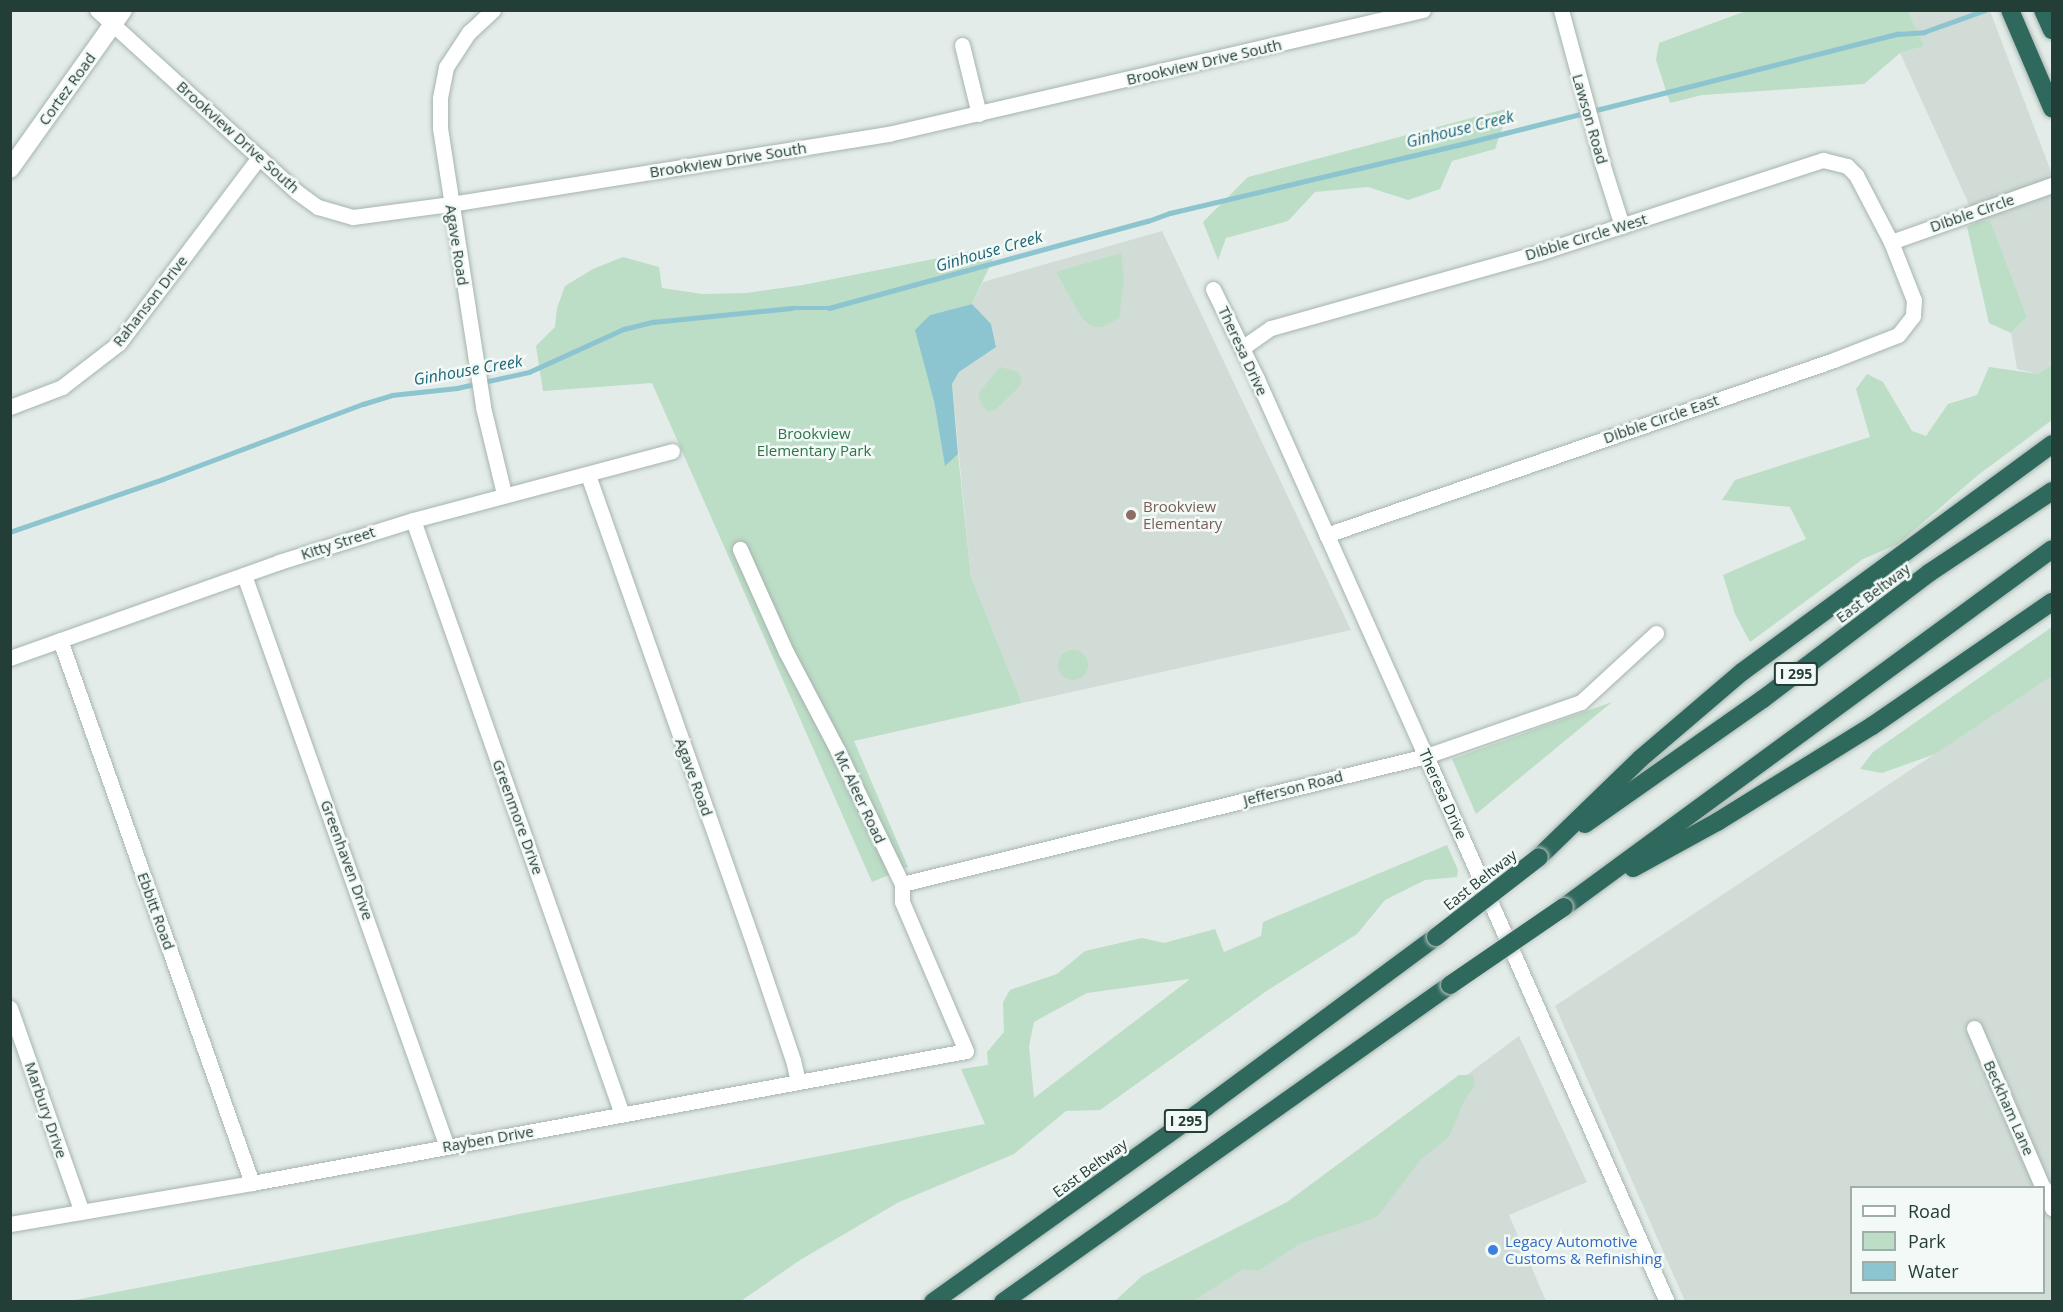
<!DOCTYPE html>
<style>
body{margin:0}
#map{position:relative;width:2063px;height:1312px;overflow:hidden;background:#e3ece8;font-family:"Open Sans",sans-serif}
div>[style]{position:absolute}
.built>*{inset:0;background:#d1dcd7}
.green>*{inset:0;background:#bcddc6}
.round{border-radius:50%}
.water>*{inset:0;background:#8cc4d0}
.stream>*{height:4.5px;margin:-2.25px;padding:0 2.25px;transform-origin:2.25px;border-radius:2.25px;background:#8cc4d0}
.roads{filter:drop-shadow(0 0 2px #a6b4af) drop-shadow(0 0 2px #a6b4af)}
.street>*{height:15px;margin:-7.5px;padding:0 7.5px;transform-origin:7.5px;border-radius:7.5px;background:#fff}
.secondary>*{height:18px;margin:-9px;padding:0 9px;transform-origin:9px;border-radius:9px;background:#fff}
.highway>*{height:18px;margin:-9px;padding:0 9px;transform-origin:9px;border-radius:9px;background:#2f695e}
.bridges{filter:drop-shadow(0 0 2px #c1c9c7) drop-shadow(0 0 2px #c1c9c7)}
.highway-bridge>*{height:18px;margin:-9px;padding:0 9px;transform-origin:9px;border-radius:9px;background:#2f695e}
.dots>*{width:16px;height:16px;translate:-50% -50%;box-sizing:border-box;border:3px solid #f3f9f6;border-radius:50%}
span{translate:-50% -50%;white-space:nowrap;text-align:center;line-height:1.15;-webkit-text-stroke:5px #f3f9f6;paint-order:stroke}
.shield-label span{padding:2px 4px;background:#f3f9f6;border:2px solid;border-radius:4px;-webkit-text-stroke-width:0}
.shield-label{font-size:14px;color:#233d37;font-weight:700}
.street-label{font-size:15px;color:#233d37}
.park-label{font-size:15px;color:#2e734a}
.education-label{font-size:15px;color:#785e54}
.left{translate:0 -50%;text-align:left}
.shop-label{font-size:15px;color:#366cbe}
.water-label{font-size:16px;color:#1e6678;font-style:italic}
.frame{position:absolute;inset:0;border:12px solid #233d37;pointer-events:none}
.legend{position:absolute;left:1850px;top:1186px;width:195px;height:108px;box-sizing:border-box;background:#f3f9f6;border:2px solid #a0aeaa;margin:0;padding:8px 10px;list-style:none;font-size:18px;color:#233d37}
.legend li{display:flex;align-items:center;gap:12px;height:30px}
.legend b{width:30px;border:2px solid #a0aeaa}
</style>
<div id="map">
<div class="built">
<i style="clip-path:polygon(1908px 11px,1990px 11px,2052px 174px,2052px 365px,2037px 374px,2017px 369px,2011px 333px,2027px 317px,1990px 222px,1977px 222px,1900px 53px,1924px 46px)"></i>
<i style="clip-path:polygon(1162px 231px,1351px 630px,1022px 703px,971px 577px,952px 384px,959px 372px,996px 346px,991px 324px,972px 304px,983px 282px)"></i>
<i style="clip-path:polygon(evenodd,2052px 676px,2052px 1301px,1685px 1301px,1555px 1006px,2052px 676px,1852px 1188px,2044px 1188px,2044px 1292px,1852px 1292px,1852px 1188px)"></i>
<i style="clip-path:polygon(1519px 1036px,1587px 1182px,1509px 1215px,1546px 1301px,1161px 1302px)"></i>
</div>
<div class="green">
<i style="clip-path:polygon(1746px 11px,1908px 11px,1924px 46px,1900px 53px,1864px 84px,1702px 95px,1670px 103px,1656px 60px,1659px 43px)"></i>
<i style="clip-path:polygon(1509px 108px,1495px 149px,1452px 161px,1440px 189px,1408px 200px,1368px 187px,1315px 192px,1288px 221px,1226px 238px,1218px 260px,1203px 222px,1248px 177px)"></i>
<i style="clip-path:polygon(1990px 221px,2027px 317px,2011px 333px,1989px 323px,1967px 227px,1977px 222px)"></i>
<i style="clip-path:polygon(999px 246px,972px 304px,930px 315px,934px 401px,945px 465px,958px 454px,971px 577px,1022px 703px,854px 741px,908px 867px,872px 882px,652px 383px,543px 391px,536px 346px,555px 327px,557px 308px,565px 286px,593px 269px,623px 257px,659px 267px,662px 288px,702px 294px,747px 293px,803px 285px)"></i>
<i style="clip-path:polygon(1121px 253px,1124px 280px,1119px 318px,1102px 327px,1091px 326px,1082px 318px,1056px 272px)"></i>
<i style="clip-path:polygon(2052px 365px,2052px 420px,1978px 475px,1898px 544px,1863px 559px,1750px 642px,1735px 614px,1723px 575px,1806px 539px,1790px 507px,1722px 500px,1735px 480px,1870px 437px,1856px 389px,1867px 374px,1883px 382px,1912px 431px,1926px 436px,1948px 404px,1977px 395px,1989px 367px,2037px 374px)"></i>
<i style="clip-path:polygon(1000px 367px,1018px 372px,1022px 379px,1020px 386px,996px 409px,989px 412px,982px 406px,978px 394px)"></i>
<i style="clip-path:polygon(2052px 627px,2052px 676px,1935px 754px,1882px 773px,1860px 769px,1873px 752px)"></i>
<i class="round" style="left:1058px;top:650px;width:30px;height:30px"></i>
<i style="clip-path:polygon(1612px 702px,1476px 814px,1452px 759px)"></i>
<i style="clip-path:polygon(evenodd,1447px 845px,1458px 870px,1457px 877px,1425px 880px,1385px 900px,1357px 934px,1268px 990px,1100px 1110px,1066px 1111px,1014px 1154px,899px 1202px,800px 1260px,741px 1301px,70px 1301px,985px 1124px,961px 1069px,988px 1065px,987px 1052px,1004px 1032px,1003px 1002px,1010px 990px,1057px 974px,1085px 951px,1142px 938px,1164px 943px,1215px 929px,1224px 952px,1261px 936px,1263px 922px,1447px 845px,1189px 979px,1189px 980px,1034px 1098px,1029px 1046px,1034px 1022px,1087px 993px,1189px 979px)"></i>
<i style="clip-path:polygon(1459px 1075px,1473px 1075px,1475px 1085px,1464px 1101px,1449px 1137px,1421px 1159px,1377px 1217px,1301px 1243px,1258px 1271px,1243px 1269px,1193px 1301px,1115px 1301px,1142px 1276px,1287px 1202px)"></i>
</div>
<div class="water">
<i style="clip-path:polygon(972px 304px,991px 324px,996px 347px,959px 372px,952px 384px,958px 454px,945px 466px,934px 401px,915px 330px,930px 315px)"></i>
</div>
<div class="stream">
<i style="left:10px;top:532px;width:162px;rotate:-19.1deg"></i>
<i style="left:163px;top:479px;width:214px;rotate:-20.6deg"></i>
<i style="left:363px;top:404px;width:30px;rotate:-17deg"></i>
<i style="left:392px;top:395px;width:65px;rotate:-6.1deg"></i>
<i style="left:457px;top:388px;width:74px;rotate:-12.5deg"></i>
<i style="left:529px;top:372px;width:104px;rotate:-24.4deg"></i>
<i style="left:624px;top:329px;width:30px;rotate:-14deg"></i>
<i style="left:653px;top:322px;width:139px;rotate:-5.8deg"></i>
<i style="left:791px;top:308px;width:38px"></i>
<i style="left:829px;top:308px;width:331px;rotate:-15.3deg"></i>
<i style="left:1148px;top:221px;width:23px;rotate:-20deg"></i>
<i style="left:1170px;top:213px;width:296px;rotate:-13.3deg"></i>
<i style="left:1458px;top:145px;width:454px;rotate:-14.2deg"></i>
<i style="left:1898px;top:34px;width:26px;rotate:-4deg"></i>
<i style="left:1924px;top:32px;width:65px;rotate:-19.8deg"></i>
</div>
<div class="roads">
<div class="street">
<i style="left:97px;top:10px;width:270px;rotate:42.3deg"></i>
<i style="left:297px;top:192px;width:26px;rotate:36deg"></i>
<i style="left:318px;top:207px;width:36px;rotate:16deg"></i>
<i style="left:353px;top:217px;width:99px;rotate:-7.6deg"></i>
<i style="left:451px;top:204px;width:443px;rotate:-9.1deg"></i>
<i style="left:888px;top:134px;width:549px;rotate:-13.05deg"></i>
<i style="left:493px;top:10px;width:33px;rotate:137deg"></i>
<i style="left:469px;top:32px;width:42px;rotate:123.3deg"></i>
<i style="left:446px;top:67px;width:32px;rotate:101deg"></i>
<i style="left:440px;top:98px;width:30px;rotate:90deg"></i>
<i style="left:440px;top:128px;width:282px;rotate:81.2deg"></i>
<i style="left:483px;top:407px;width:89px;rotate:76.4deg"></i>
<i style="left:1561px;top:10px;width:162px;rotate:74.9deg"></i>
<i style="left:1603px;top:166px;width:63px;rotate:72.4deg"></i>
<i style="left:962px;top:45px;width:71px;rotate:76.2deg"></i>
<i style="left:1891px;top:242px;width:171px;rotate:-19.5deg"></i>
<i style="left:1213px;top:289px;width:100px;rotate:63.9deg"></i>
<i style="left:1257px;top:379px;width:413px;rotate:65.9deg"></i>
<i style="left:1426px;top:756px;width:597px;rotate:66.18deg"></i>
<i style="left:1242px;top:348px;width:35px;rotate:-35deg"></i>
<i style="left:1271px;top:328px;width:277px;rotate:-15.7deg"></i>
<i style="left:1538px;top:253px;width:300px;rotate:-18.1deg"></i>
<i style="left:1823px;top:160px;width:25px;rotate:14deg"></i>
<i style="left:1847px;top:166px;width:13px;rotate:45deg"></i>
<i style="left:1856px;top:175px;width:76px;rotate:62.4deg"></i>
<i style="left:1891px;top:242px;width:62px;rotate:68.4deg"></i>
<i style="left:1914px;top:300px;width:16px;rotate:94deg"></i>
<i style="left:1913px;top:316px;width:24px;rotate:128deg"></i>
<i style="left:1898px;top:335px;width:69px;rotate:158.7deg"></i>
<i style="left:1834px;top:360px;width:537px;rotate:160.99deg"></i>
<i style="left:10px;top:407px;width:56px;rotate:-21deg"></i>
<i style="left:62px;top:387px;width:72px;rotate:-37.7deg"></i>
<i style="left:119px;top:343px;width:233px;rotate:-53deg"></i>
<i style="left:588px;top:475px;width:502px;rotate:70.55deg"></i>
<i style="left:755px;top:948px;width:118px;rotate:71.3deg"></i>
<i style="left:793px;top:1060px;width:22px;rotate:77deg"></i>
<i style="left:413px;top:520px;width:630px;rotate:70.62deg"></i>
<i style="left:244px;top:575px;width:607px;rotate:70.46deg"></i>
<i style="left:60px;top:640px;width:576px;rotate:70.53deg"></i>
<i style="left:10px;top:658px;width:286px;rotate:-19.6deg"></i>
<i style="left:279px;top:562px;width:140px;rotate:-17.4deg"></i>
<i style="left:413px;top:520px;width:268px;rotate:-14.9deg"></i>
<i style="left:902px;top:884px;width:539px;rotate:-13.73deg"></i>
<i style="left:1426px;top:756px;width:164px;rotate:-19.2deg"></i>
<i style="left:1581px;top:702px;width:102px;rotate:-42.6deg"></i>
<i style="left:10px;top:1008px;width:216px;rotate:70.6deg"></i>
<i style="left:1974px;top:1028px;width:174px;rotate:66.7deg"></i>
<i style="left:2044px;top:1188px;width:22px;rotate:68deg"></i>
<i style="left:10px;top:1224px;width:245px;rotate:-9.6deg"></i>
<i style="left:252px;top:1183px;width:726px;rotate:-10.47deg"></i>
<i style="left:966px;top:1051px;width:162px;rotate:-113.2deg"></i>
<i style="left:902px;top:902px;width:18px;rotate:-90deg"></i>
<i style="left:902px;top:884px;width:148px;rotate:-115.7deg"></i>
<i style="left:838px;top:751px;width:112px;rotate:-117.7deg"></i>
<i style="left:786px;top:652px;width:113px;rotate:-114.1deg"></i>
</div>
<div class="secondary">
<i style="left:10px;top:169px;width:195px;rotate:-54.6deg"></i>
</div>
<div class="highway">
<i style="left:2010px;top:10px;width:107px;rotate:66.8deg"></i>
<i style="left:2043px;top:10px;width:22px;rotate:66deg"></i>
<i style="left:1585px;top:824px;width:218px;rotate:-35.1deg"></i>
<i style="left:1763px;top:699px;width:208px;rotate:-37.2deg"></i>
<i style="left:1929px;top:573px;width:148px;rotate:-33.7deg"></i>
<i style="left:1539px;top:857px;width:141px;rotate:-44.1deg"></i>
<i style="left:1640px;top:759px;width:134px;rotate:-40.5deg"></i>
<i style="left:1742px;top:672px;width:385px;rotate:-36.3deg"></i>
<i style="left:1633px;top:868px;width:96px;rotate:-28.7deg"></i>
<i style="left:1717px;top:822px;width:182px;rotate:-31.8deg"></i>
<i style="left:1872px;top:726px;width:219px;rotate:-34.6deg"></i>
<i style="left:1564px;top:907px;width:605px;rotate:-36.26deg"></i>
<i style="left:933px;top:1302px;width:335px;rotate:-35.5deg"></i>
<i style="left:1206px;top:1107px;width:286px;rotate:-36.5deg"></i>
<i style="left:1003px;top:1302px;width:548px;rotate:-35.34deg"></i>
</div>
</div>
<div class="bridges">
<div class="highway-bridge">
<i style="left:1436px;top:937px;width:130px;rotate:-37.8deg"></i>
<i style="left:1450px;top:985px;width:138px;rotate:-34.4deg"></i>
</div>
</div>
<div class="dots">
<i style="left:1131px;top:515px;background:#8d6e63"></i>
<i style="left:1493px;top:1250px;background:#3f7fe0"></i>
</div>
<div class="shield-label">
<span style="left:1796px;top:674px">I 295</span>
<span style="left:1186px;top:1121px">I 295</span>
</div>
<div class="street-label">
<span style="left:1204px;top:62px;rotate:-13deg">Brookview Drive South</span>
<span style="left:67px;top:89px;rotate:-54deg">Cortez Road</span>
<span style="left:1590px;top:119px;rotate:74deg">Lawson Road</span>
<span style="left:238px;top:137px;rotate:42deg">Brookview Drive South</span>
<span style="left:728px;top:160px;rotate:-9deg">Brookview Drive South</span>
<span style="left:1972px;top:213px;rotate:-19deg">Dibble Circle</span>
<span style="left:1586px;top:237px;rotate:-17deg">Dibble Circle West</span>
<span style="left:457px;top:245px;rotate:81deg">Agave Road</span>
<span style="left:150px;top:301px;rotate:-52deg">Rahanson Drive</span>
<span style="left:1243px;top:351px;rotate:65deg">Theresa Drive</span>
<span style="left:1661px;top:419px;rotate:-19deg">Dibble Circle East</span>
<span style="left:338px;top:543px;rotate:-18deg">Kitty Street</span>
<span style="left:1873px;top:593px;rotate:-37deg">East Beltway</span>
<span style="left:694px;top:777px;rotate:70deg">Agave Road</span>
<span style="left:1293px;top:788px;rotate:-14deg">Jefferson Road</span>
<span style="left:1443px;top:794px;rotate:66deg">Theresa Drive</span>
<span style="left:860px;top:797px;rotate:65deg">Mc Aleer Road</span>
<span style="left:518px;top:817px;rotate:70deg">Greenmore Drive</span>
<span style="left:347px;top:860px;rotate:70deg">Greenhaven Drive</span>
<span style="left:1480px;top:880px;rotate:-38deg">East Beltway</span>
<span style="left:156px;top:911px;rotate:70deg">Ebbitt Road</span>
<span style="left:2009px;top:1108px;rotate:66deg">Beckham Lane</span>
<span style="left:46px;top:1110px;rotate:71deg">Marbury Drive</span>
<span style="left:488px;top:1139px;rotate:-10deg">Rayben Drive</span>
<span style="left:1090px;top:1168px;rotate:-36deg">East Beltway</span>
</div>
<div class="park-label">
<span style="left:814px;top:442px">Brookview<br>Elementary Park</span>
</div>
<div class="education-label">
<span class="left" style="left:1143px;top:515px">Brookview<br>Elementary</span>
</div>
<div class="shop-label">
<span class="left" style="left:1505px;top:1250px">Legacy Automotive<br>Customs &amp; Refinishing</span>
</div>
<div class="water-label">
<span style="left:1460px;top:129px;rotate:-14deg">Ginhouse Creek</span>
<span style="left:989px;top:251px;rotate:-16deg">Ginhouse Creek</span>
<span style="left:468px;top:370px;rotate:-10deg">Ginhouse Creek</span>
</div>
<div class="frame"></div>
<ul class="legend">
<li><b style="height:8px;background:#fff"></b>Road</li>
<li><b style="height:16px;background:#bcddc6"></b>Park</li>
<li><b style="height:16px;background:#8cc4d0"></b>Water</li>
</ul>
</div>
